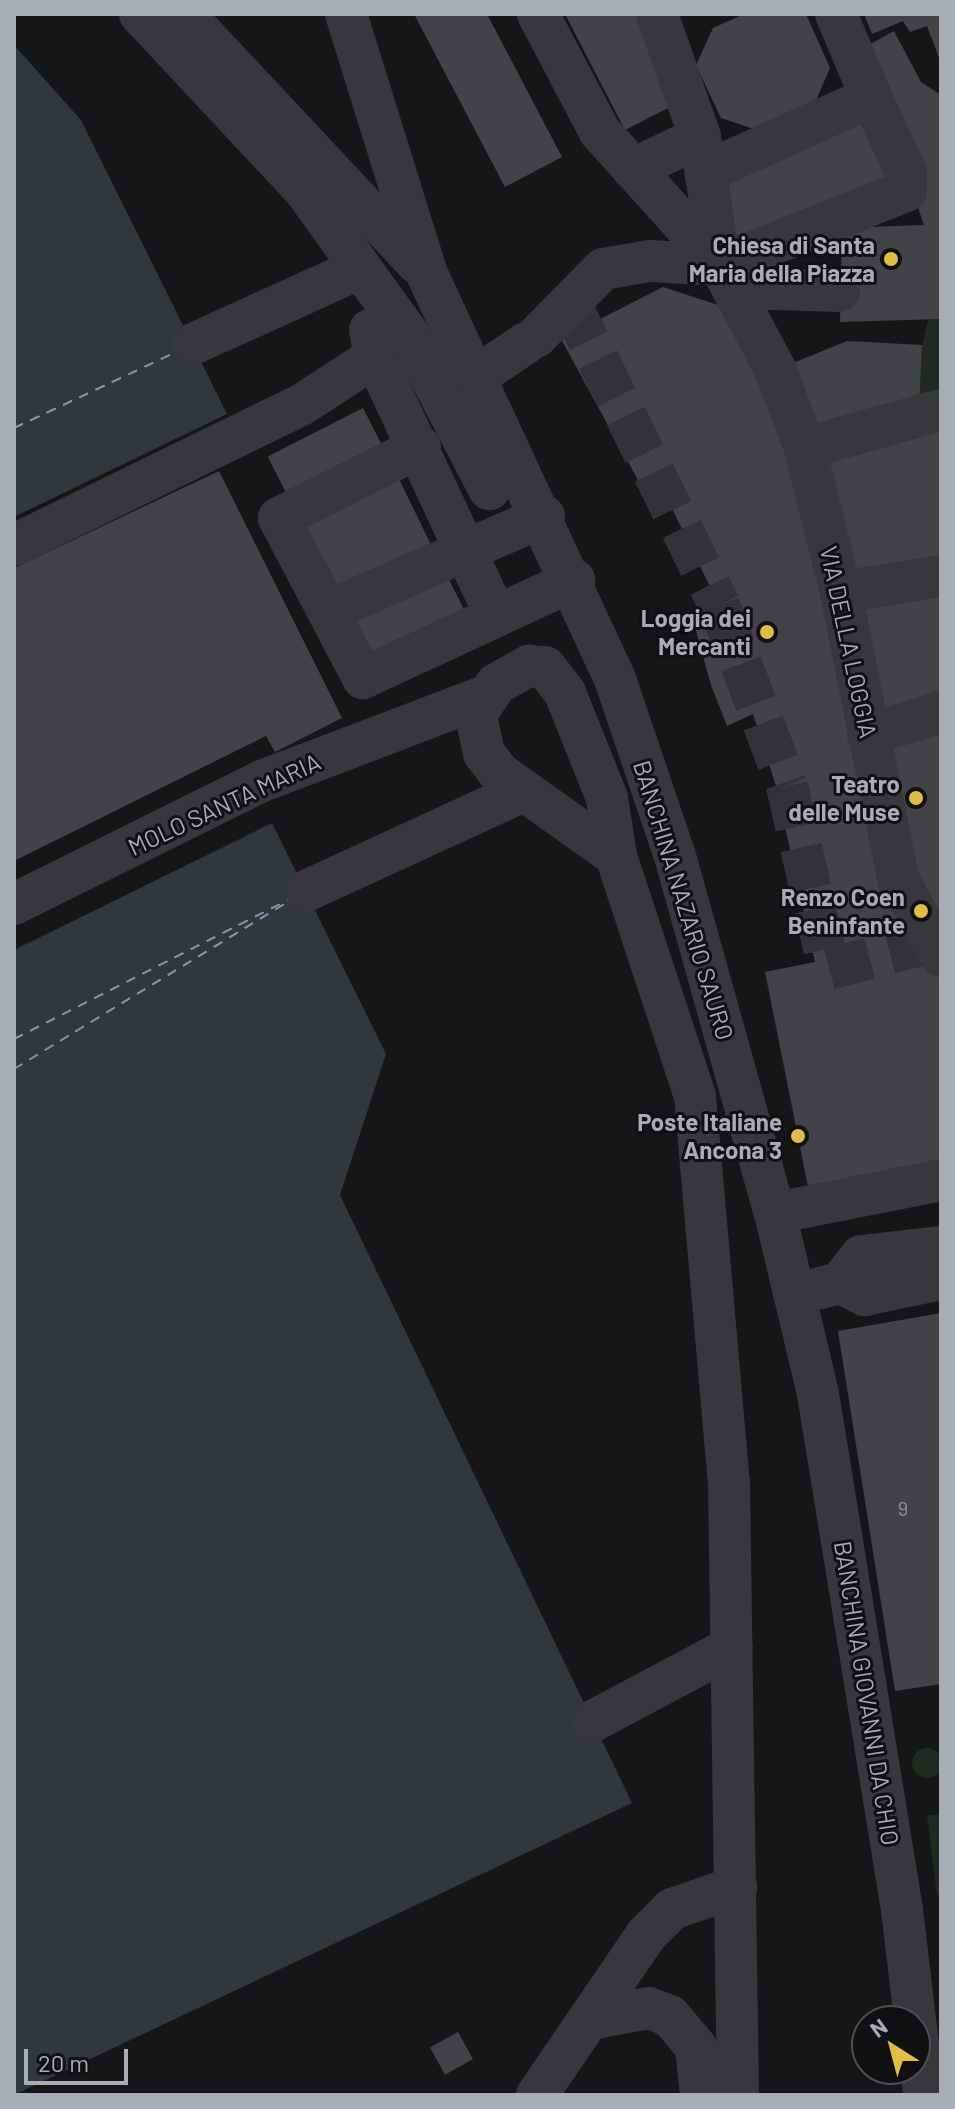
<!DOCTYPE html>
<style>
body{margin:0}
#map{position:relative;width:955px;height:2109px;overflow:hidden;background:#161517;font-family:Barlow,sans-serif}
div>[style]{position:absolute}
.green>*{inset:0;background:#222923}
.round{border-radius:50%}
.water>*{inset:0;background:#30373f}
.ferry>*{height:2px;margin-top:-1px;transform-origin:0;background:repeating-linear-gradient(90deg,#8395ad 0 10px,transparent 0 18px)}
.building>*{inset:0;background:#434347;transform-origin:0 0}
.minor-tunnel>*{height:42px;margin-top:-21px;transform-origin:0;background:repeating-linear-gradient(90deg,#333337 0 42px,transparent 0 63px)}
.minor>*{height:42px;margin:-21px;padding:0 21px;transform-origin:21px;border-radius:21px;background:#37373c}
.dots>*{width:22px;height:22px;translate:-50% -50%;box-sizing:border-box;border:4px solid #111012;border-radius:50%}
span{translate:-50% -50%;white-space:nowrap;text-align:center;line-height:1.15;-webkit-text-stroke:6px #111012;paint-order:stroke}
.number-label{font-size:20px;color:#90919a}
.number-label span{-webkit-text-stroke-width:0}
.poi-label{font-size:24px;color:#a9abb6;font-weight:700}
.right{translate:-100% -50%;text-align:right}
.street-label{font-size:24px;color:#a9abb6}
.frame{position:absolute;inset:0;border:16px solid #a9abb6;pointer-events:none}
.north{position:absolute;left:851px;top:2005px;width:80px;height:80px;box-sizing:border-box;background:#111012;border:2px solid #4e4e54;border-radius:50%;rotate:324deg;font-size:22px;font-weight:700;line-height:32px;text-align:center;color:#a9abb6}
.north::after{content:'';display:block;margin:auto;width:28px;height:36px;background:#e0bd45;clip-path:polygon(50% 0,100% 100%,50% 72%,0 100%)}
.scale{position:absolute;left:24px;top:2049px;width:104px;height:36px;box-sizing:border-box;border:4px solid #a9abb6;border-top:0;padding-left:10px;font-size:24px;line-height:28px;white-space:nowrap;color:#a9abb6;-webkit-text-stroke:6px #111012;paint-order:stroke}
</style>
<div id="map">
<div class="green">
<i style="clip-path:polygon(941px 319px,941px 405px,919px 410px,922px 345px,928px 320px)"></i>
<i class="round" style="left:912px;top:1748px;width:30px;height:30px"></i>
<i style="clip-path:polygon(927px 1815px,941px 1815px,941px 1895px,937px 1895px)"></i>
</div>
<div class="water">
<i style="clip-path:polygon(14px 45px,81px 120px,227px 414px,14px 517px)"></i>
<i style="clip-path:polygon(272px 823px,386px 1054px,340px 1195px,632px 1803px,14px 2095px,14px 950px)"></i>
</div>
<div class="ferry">
<i style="left:14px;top:428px;width:177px;rotate:-25.1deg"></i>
<i style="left:14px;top:1039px;width:307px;rotate:-26.9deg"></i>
<i style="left:14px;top:1069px;width:321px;rotate:-31.4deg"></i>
</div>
<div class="building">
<i style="clip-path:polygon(414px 14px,487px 14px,562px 157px,505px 187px)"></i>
<i style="clip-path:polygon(565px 14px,640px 14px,674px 105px,625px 130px)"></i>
<i style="clip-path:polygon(744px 14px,806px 14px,830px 68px,814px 105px,757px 130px,721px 118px,696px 65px,713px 28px)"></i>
<i style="clip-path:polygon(864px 14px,941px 14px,941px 63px,927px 26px,910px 32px,903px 21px,872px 34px)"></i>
<i style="clip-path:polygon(894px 31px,921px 82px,941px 95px,941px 319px,840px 322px,842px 228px,924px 225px,863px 48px)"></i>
<i style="clip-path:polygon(859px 113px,895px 180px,733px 244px,716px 179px)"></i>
<i style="clip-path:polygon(663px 287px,718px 305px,790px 439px,871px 828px,904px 934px,941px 976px,941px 1172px,810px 1197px,765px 972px,815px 962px,776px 786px,753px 714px,727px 726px,711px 685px,691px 613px,719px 605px,658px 480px,645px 493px,561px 339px)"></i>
<i style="clip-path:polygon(847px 341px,922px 345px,919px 410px,817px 433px,793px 363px)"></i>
<i style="left:363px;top:408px;width:49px;height:107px;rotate:63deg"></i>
<i style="clip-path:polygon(941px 426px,941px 570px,848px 585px,819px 455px)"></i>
<i style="clip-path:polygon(219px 471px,342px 718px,275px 752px,266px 736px,14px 861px,14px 568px)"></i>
<i style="left:398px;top:477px;width:75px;height:108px;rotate:64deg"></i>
<i style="left:444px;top:570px;width:49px;height:108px;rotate:63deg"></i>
<i style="clip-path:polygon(941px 581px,941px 707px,880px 727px,850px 596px)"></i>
<i style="clip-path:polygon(941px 718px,941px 928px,903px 860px,880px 737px)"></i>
<i style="clip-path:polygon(941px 1313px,941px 1684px,895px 1691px,838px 1331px)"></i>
<i style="left:458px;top:2032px;width:31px;height:32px;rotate:61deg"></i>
</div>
<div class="minor-tunnel">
<i style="left:570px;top:303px;width:337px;rotate:63.7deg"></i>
<i style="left:719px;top:605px;width:193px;rotate:69.4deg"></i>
<i style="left:787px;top:786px;width:188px;rotate:77.1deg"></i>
<i style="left:829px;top:969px;width:102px;rotate:-14.7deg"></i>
</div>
<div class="minor">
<i style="left:140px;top:14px;width:240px;rotate:46.9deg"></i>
<i style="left:304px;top:189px;width:180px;rotate:54.3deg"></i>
<i style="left:409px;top:335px;width:174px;rotate:62.5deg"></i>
<i style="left:184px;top:14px;width:342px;rotate:46.9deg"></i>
<i style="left:346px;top:14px;width:272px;rotate:72.7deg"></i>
<i style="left:427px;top:274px;width:450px;rotate:65.1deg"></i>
<i style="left:616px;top:682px;width:184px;rotate:71.3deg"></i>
<i style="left:675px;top:856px;width:371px;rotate:74.4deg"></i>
<i style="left:775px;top:1213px;width:186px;rotate:76.6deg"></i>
<i style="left:818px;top:1394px;width:523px;rotate:80.75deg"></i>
<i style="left:902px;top:1910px;width:186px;rotate:83.2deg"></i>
<i style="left:538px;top:14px;width:133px;rotate:62.3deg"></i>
<i style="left:600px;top:132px;width:179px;rotate:47.9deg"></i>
<i style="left:720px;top:265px;width:118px;rotate:62.1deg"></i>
<i style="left:775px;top:369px;width:85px;rotate:69.2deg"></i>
<i style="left:805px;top:448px;width:148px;rotate:76deg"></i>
<i style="left:841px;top:592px;width:295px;rotate:78.7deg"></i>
<i style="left:899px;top:881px;width:86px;rotate:60.8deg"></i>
<i style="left:657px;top:14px;width:130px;rotate:70.7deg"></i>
<i style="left:700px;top:137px;width:130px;rotate:81.1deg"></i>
<i style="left:836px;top:14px;width:90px;rotate:67.1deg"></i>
<i style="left:633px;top:169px;width:74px;rotate:-25.5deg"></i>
<i style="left:732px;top:288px;width:107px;rotate:1.6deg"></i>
<i style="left:370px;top:330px;width:27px;rotate:80deg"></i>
<i style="left:375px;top:357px;width:284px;rotate:65deg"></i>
<i style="left:536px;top:337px;width:95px;rotate:-45.4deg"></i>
<i style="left:603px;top:269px;width:48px;rotate:-9.7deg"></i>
<i style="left:650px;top:261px;width:70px;rotate:3.3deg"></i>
<i style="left:720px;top:265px;width:200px;rotate:-21.7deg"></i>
<i style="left:906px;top:191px;width:19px;rotate:-90deg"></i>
<i style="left:906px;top:172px;width:83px;rotate:-115deg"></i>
<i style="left:871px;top:97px;width:179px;rotate:155.6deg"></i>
<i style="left:193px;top:344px;width:181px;rotate:-24.4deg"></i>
<i style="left:477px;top:376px;width:59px;rotate:-34deg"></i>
<i style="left:420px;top:447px;width:158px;rotate:153.3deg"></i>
<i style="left:279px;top:518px;width:181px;rotate:62.3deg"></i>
<i style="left:363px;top:678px;width:233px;rotate:-24.9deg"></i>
<i style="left:805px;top:448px;width:141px;rotate:-15.6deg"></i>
<i style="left:14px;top:545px;width:319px;rotate:-26deg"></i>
<i style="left:301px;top:405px;width:88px;rotate:-33deg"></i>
<i style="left:841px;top:592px;width:101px;rotate:-9.1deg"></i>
<i style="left:328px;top:611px;width:236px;rotate:-23.7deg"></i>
<i style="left:868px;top:735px;width:77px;rotate:-17.5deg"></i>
<i style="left:616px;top:856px;width:143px;rotate:-144.6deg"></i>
<i style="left:499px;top:773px;width:25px;rotate:-127deg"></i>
<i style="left:484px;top:753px;width:40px;rotate:-102deg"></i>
<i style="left:476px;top:714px;width:36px;rotate:-56deg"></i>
<i style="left:496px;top:684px;width:38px;rotate:-29deg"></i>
<i style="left:529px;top:666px;width:16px;rotate:4deg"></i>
<i style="left:545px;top:667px;width:33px;rotate:52deg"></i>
<i style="left:565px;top:693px;width:113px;rotate:68.2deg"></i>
<i style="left:607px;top:798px;width:59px;rotate:81.2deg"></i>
<i style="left:616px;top:856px;width:253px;rotate:71.8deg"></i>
<i style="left:695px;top:1096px;width:388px;rotate:85deg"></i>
<i style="left:729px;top:1483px;width:612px;rotate:89.16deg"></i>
<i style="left:306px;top:891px;width:239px;rotate:-24.7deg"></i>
<i style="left:14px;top:904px;width:277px;rotate:-26.4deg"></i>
<i style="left:262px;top:781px;width:236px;rotate:-20.8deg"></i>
<i style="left:775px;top:1213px;width:169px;rotate:-11.2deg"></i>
<i style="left:840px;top:1283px;width:28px;rotate:26deg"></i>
<i style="left:865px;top:1295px;width:78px;rotate:-11.9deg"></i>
<i style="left:796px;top:1294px;width:45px;rotate:-14deg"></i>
<i style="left:840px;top:1283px;width:34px;rotate:-52deg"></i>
<i style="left:861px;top:1256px;width:81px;rotate:-6.4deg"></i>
<i style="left:593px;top:1721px;width:157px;rotate:-28deg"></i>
<i style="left:589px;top:2019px;width:61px;rotate:-10.4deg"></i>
<i style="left:649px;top:2008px;width:22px;rotate:21deg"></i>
<i style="left:670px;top:2016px;width:40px;rotate:50deg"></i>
<i style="left:696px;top:2047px;width:48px;rotate:84.1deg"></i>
<i style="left:537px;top:2095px;width:194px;rotate:-55.7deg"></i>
<i style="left:646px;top:1935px;width:37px;rotate:-45deg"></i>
<i style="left:672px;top:1909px;width:68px;rotate:-19deg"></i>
</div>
<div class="dots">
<i style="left:891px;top:259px;background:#e0bd45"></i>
<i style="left:767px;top:632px;background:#e0bd45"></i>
<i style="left:916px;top:798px;background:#e0bd45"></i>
<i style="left:921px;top:911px;background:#e0bd45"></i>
<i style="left:798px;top:1136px;background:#e0bd45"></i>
</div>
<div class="number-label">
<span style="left:903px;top:1508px">9</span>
</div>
<div class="poi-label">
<span class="right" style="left:875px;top:259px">Chiesa di Santa<br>Maria della Piazza</span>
<span class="right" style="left:751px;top:632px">Loggia dei<br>Mercanti</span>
<span class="right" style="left:900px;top:798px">Teatro<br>delle Muse</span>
<span class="right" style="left:905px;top:911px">Renzo Coen<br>Beninfante</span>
<span class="right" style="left:782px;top:1136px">Poste Italiane<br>Ancona 3</span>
</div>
<div class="street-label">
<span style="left:849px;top:642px;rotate:78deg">VIA DELLA LOGGIA</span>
<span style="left:224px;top:804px;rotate:-25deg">MOLO SANTA MARIA</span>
<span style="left:684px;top:900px;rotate:73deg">BANCHINA NAZARIO SAURO</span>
<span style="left:867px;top:1693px;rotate:81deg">BANCHINA GIOVANNI DA CHIO</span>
</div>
<div class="frame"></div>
<div class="north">N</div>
<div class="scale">20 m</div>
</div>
